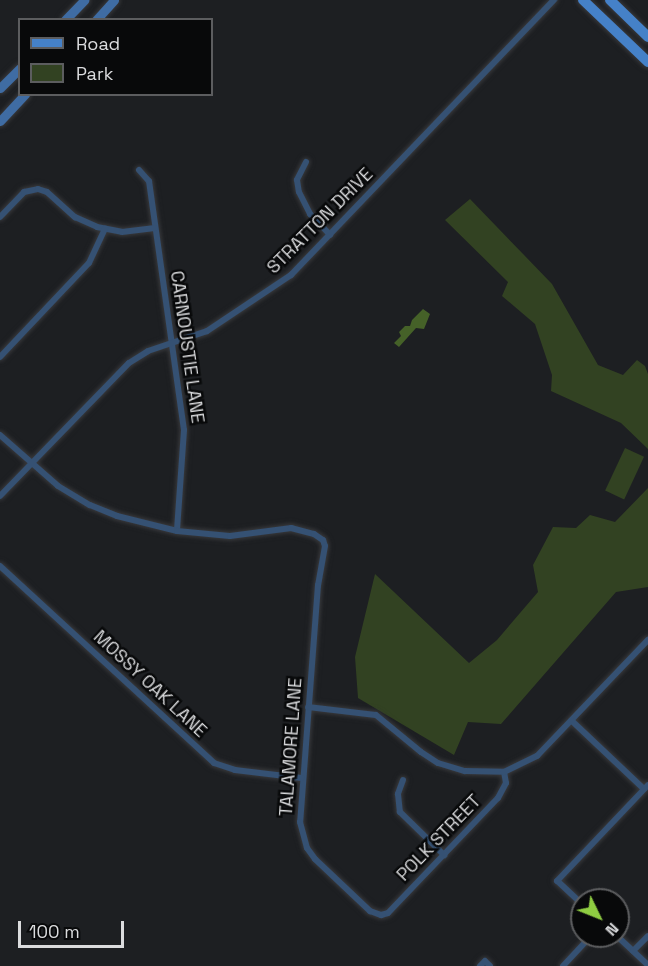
<!DOCTYPE html>
<style>
body{margin:0}
#map{position:relative;width:648px;height:966px;overflow:hidden;background:#1d1f22;font-family:"Space Grotesk",sans-serif}
div>[style]{position:absolute}
.green>*{inset:0;background:#324222;transform-origin:0 0}
.water>*{inset:0;background:#456128}
.roads{filter:drop-shadow(0 0 2px #38393c) drop-shadow(0 0 2px #38393c)}
.street>*{height:6px;margin:-3px;padding:0 3px;transform-origin:3px;border-radius:3px;background:#355173}
.secondary>*{height:9px;margin:-4.5px;padding:0 4.5px;transform-origin:4.5px;border-radius:4.5px;background:#3f6ca3}
.primary>*{height:10px;margin:-5px;padding:0 5px;transform-origin:5px;border-radius:5px;background:#4581c8}
span{translate:-50% -50%;white-space:nowrap;text-align:center;line-height:1.15;-webkit-text-stroke:5px #08090a;paint-order:stroke}
.street-label{font-size:18px;color:#dbdcde}
.legend{position:absolute;left:18px;top:18px;width:195px;height:78px;box-sizing:border-box;background:#08090a;border:2px solid #5c5d5f;margin:0;padding:8px 10px;list-style:none;font-size:18px;color:#dbdcde}
.legend li{display:flex;align-items:center;gap:12px;height:30px}
.legend b{width:30px;border:2px solid #5c5d5f}
.north{position:absolute;left:570px;top:888px;width:60px;height:60px;box-sizing:border-box;background:#08090a;border:2px solid #5c5d5f;border-radius:50%;rotate:133deg;font-size:16px;font-weight:700;line-height:24px;text-align:center;color:#dbdcde}
.north::after{content:'';display:block;margin:auto;width:21px;height:27px;background:#8fcd42;clip-path:polygon(50% 0,100% 100%,50% 72%,0 100%)}
.scale{position:absolute;left:18px;top:921px;width:106px;height:27px;box-sizing:border-box;border:3px solid #dbdcde;border-top:0;padding-left:8px;font-size:18px;line-height:21px;white-space:nowrap;color:#dbdcde;-webkit-text-stroke:4px #08090a;paint-order:stroke}
</style>
<div id="map">
<div class="green">
<i style="clip-path:polygon(470px 199px,552px 284px,598px 365px,623px 375px,637px 360px,645px 366px,648px 374px,648px 449px,621px 423px,551px 391px,552px 375px,535px 324px,502px 296px,508px 282px,445px 220px)"></i>
<i style="left:625px;top:448px;width:21px;height:47px;rotate:25deg"></i>
<i style="clip-path:polygon(648px 488px,648px 587px,616px 592px,501px 724px,468px 722px,454px 755px,358px 698px,355px 657px,375px 574px,469px 663px,497px 640px,538px 592px,533px 565px,553px 527px,576px 528px,590px 515px,615px 522px)"></i>
</div>
<div class="water">
<i style="clip-path:polygon(423px 309px,430px 314px,424px 329px,416px 328px,399px 347px,394px 343px,401px 336px,399px 332px,405px 326px,410px 326px,412px 320px)"></i>
</div>
<div class="roads">
<div class="street">
<i style="left:306px;top:162px;width:20px;rotate:117deg"></i>
<i style="left:297px;top:180px;width:12px;rotate:81deg"></i>
<i style="left:299px;top:192px;width:25px;rotate:63deg"></i>
<i style="left:310px;top:214px;width:29px;rotate:46deg"></i>
<i style="left:139px;top:170px;width:15px;rotate:48deg"></i>
<i style="left:149px;top:181px;width:251px;rotate:82deg"></i>
<i style="left:184px;top:430px;width:101px;rotate:94deg"></i>
<i style="left:0;top:217px;width:35px;rotate:-46deg"></i>
<i style="left:24px;top:192px;width:14px;rotate:-12deg"></i>
<i style="left:38px;top:189px;width:9px;rotate:18deg"></i>
<i style="left:47px;top:192px;width:38px;rotate:42deg"></i>
<i style="left:75px;top:217px;width:24px;rotate:24deg"></i>
<i style="left:97px;top:227px;width:25px;rotate:11deg"></i>
<i style="left:122px;top:232px;width:33px;rotate:-7deg"></i>
<i style="left:0;top:357px;width:129px;rotate:-46.6deg"></i>
<i style="left:89px;top:263px;width:38px;rotate:-65deg"></i>
<i style="left:0;top:435px;width:77px;rotate:41.3deg"></i>
<i style="left:58px;top:486px;width:37px;rotate:31deg"></i>
<i style="left:90px;top:505px;width:29px;rotate:22deg"></i>
<i style="left:117px;top:516px;width:62px;rotate:14deg"></i>
<i style="left:177px;top:531px;width:53px;rotate:5.4deg"></i>
<i style="left:230px;top:536px;width:62px;rotate:-7.5deg"></i>
<i style="left:291px;top:528px;width:24px;rotate:15deg"></i>
<i style="left:314px;top:534px;width:11px;rotate:34deg"></i>
<i style="left:323px;top:540px;width:6px;rotate:72deg"></i>
<i style="left:325px;top:546px;width:40px;rotate:100deg"></i>
<i style="left:318px;top:585px;width:238px;rotate:94.3deg"></i>
<i style="left:300px;top:822px;width:27px;rotate:75deg"></i>
<i style="left:307px;top:848px;width:14px;rotate:54deg"></i>
<i style="left:315px;top:859px;width:76px;rotate:43.4deg"></i>
<i style="left:370px;top:911px;width:12px;rotate:20deg"></i>
<i style="left:381px;top:915px;width:7px;rotate:-16deg"></i>
<i style="left:388px;top:913px;width:159px;rotate:-46.3deg"></i>
<i style="left:498px;top:798px;width:17px;rotate:-62deg"></i>
<i style="left:506px;top:783px;width:11px;rotate:-100deg"></i>
<i style="left:0;top:496px;width:185px;rotate:-45.9deg"></i>
<i style="left:129px;top:363px;width:22px;rotate:-32deg"></i>
<i style="left:148px;top:351px;width:62px;rotate:-18.7deg"></i>
<i style="left:207px;top:331px;width:101px;rotate:-33.7deg"></i>
<i style="left:291px;top:275px;width:381px;rotate:-46.3deg"></i>
<i style="left:0;top:566px;width:291px;rotate:42.6deg"></i>
<i style="left:214px;top:763px;width:22px;rotate:18deg"></i>
<i style="left:235px;top:770px;width:67px;rotate:6.8deg"></i>
<i style="left:308px;top:707px;width:68px;rotate:6.7deg"></i>
<i style="left:376px;top:715px;width:58px;rotate:39.4deg"></i>
<i style="left:421px;top:752px;width:20px;rotate:33deg"></i>
<i style="left:438px;top:763px;width:28px;rotate:17deg"></i>
<i style="left:465px;top:771px;width:39px;rotate:1deg"></i>
<i style="left:504px;top:772px;width:37px;rotate:-26deg"></i>
<i style="left:537px;top:756px;width:161px;rotate:-46.3deg"></i>
<i style="left:572px;top:721px;width:99px;rotate:43.4deg"></i>
<i style="left:403px;top:780px;width:15px;rotate:110deg"></i>
<i style="left:398px;top:794px;width:18px;rotate:84deg"></i>
<i style="left:400px;top:812px;width:62px;rotate:44.3deg"></i>
<i style="left:582px;top:904px;width:34px;rotate:-137deg"></i>
<i style="left:557px;top:881px;width:132px;rotate:-46.5deg"></i>
<i style="left:617px;top:936px;width:42px;rotate:43.1deg"></i>
<i style="left:633px;top:951px;width:21px;rotate:-45deg"></i>
<i style="left:480px;top:966px;width:7px;rotate:-45deg"></i>
<i style="left:485px;top:961px;width:7px;rotate:45deg"></i>
<i style="left:563px;top:966px;width:41px;rotate:-47deg"></i>
</div>
<div class="secondary">
<i style="left:65px;top:20px;width:28px;rotate:-46deg"></i>
<i style="left:96px;top:20px;width:27px;rotate:-48deg"></i>
<i style="left:0;top:88px;width:28px;rotate:-45deg"></i>
<i style="left:0;top:121px;width:37px;rotate:-47deg"></i>
</div>
<div class="primary">
<i style="left:583px;top:0;width:90px;rotate:43.6deg"></i>
<i style="left:610px;top:0;width:53px;rotate:44.2deg"></i>
</div>
</div>
<div class="street-label">
<span style="left:320px;top:221px;rotate:-45deg">STRATTON DRIVE</span>
<span style="left:187px;top:347px;rotate:82deg">CARNOUSTIE LANE</span>
<span style="left:150px;top:684px;rotate:43deg">MOSSY OAK LANE</span>
<span style="left:291px;top:747px;rotate:-86deg">TALAMORE LANE</span>
<span style="left:439px;top:838px;rotate:-46deg">POLK STREET</span>
</div>
<ul class="legend">
<li><b style="height:8px;background:#4581c8"></b>Road</li>
<li><b style="height:16px;background:#324222"></b>Park</li>
</ul>
<div class="north">N</div>
<div class="scale">100 m</div>
</div>
